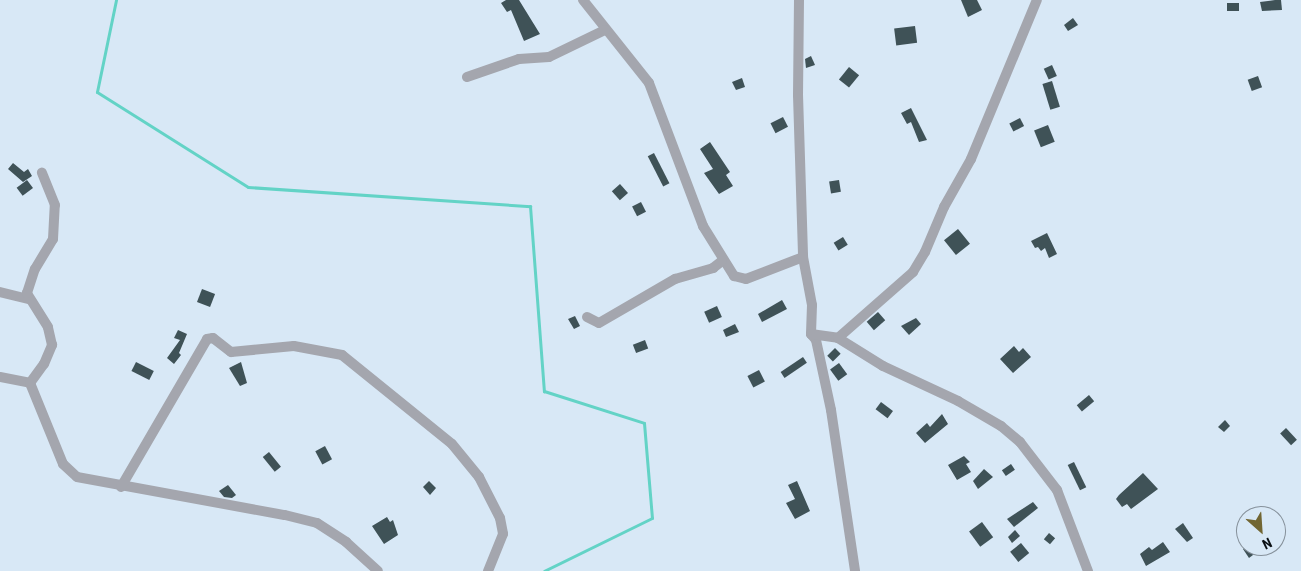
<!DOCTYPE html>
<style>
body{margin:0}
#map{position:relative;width:1301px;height:571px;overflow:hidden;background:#d8e8f6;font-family:"Roboto Condensed",sans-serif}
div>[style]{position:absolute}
.stream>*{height:3px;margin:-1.5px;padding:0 1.5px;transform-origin:1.5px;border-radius:1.5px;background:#63d3c6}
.building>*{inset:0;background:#3f5257;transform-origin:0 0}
.minor>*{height:10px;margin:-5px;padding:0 5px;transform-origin:5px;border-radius:5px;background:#a4a6ae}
span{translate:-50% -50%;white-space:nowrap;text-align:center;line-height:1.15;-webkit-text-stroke:5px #d8e8f6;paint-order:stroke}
.north{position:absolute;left:1236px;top:506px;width:50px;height:50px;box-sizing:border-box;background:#d8e8f6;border:1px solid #86919b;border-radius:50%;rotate:154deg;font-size:14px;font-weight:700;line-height:20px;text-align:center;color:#0a0f13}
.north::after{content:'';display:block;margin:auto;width:18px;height:22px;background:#716633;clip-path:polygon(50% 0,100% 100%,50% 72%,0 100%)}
</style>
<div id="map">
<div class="stream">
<i style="left:116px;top:0;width:94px;rotate:101.7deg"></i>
<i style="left:97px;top:92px;width:178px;rotate:32.2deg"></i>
<i style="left:248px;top:187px;width:283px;rotate:3.9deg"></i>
<i style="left:530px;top:206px;width:186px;rotate:85.7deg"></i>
<i style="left:544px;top:391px;width:105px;rotate:17.7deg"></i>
<i style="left:644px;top:423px;width:95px;rotate:85.2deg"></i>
<i style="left:652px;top:518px;width:120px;rotate:153.9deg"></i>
</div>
<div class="building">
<i style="clip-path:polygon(506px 0,519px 0,540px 34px,524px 41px,511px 10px,507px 12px,501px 3px)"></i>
<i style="clip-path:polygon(961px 0,977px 0,982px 10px,968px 17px)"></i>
<i style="clip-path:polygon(1275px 0,1281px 0,1282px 10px,1262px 11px,1260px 2px)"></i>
<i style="left:1239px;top:3px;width:8px;height:12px;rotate:90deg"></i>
<i style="clip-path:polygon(1073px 18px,1078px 25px,1068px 31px,1064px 25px)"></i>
<i style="left:915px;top:26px;width:17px;height:21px;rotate:83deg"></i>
<i style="clip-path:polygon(811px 56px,815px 65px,806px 68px,805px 59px)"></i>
<i style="left:1052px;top:65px;width:12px;height:9px;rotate:66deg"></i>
<i style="left:849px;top:67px;width:13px;height:16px;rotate:39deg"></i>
<i style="left:1258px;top:76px;width:12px;height:11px;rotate:70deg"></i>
<i style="clip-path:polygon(742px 78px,745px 87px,736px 90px,732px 82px)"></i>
<i style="left:1052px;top:81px;width:27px;height:10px;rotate:73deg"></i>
<i style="clip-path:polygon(911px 108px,927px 140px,919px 142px,911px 122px,907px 124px,901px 113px)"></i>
<i style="left:783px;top:117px;width:11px;height:14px;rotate:63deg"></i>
<i style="left:1020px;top:118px;width:9px;height:12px;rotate:63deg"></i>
<i style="left:1048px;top:125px;width:18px;height:15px;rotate:68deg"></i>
<i style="clip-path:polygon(710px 142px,730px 172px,726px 175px,733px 186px,719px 194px,704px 173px,713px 169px,700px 149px)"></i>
<i style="left:654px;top:153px;width:34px;height:7px;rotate:63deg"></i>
<i style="clip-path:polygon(13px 163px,24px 172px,28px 169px,32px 176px,23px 182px,8px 169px)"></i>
<i style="left:27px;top:180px;width:10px;height:13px;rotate:53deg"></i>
<i style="left:839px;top:180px;width:12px;height:10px;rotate:81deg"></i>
<i style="left:620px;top:184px;width:12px;height:11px;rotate:48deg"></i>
<i style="left:641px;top:202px;width:11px;height:10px;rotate:63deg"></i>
<i style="left:958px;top:229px;width:19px;height:18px;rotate:51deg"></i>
<i style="clip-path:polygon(1047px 233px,1057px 254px,1049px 258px,1045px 248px,1041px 251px,1038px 247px,1035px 248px,1031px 241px)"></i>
<i style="left:843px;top:237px;width:9px;height:11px;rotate:58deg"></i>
<i style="left:202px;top:289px;width:14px;height:14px;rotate:21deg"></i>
<i style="clip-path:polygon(782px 300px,787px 309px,762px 322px,758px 314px)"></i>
<i style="left:717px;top:306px;width:12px;height:14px;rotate:66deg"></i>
<i style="left:878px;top:312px;width:11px;height:15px;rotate:49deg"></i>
<i style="clip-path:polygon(575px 316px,580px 326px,574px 329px,568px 319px)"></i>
<i style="clip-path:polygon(916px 318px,921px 324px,909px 335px,901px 326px)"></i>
<i style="clip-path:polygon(735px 324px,739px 332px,726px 337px,723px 330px)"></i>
<i style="clip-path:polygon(178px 330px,187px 334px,179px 353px,181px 355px,174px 364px,167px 358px,180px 340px,174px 338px)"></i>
<i style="left:645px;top:340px;width:9px;height:13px;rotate:69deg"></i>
<i style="clip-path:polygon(1014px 346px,1019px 352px,1023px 348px,1031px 357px,1013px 373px,1000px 359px)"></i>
<i style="left:835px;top:348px;width:8px;height:11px;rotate:45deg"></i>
<i style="left:803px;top:357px;width:7px;height:27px;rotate:56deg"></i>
<i style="left:136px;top:362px;width:20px;height:10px;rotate:27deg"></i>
<i style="clip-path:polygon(241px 362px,247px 383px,240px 386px,229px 368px)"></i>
<i style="left:839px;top:363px;width:14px;height:11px;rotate:54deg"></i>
<i style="left:759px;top:370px;width:13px;height:13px;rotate:63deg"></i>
<i style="left:1089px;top:395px;width:8px;height:16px;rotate:50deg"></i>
<i style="left:881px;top:402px;width:15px;height:9px;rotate:37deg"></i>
<i style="clip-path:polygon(942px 414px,948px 424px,925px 443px,916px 433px,927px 423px,930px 427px)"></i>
<i style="clip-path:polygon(1225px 420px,1230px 426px,1224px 432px,1218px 427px)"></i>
<i style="left:1286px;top:428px;width:16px;height:8px;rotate:47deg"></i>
<i style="left:325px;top:446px;width:15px;height:11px;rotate:62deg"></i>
<i style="left:269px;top:452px;width:19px;height:8px;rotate:51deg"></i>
<i style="clip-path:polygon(964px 456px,970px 462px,966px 464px,971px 472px,957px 480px,948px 465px)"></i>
<i style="left:1074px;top:462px;width:28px;height:7px;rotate:64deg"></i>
<i style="left:1011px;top:464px;width:7px;height:11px;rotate:56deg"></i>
<i style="clip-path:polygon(984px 469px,993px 477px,978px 489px,973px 481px)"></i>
<i style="clip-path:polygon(1143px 473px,1158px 489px,1131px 509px,1127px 504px,1122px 507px,1116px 499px,1119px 495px)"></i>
<i style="clip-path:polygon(429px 481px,436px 488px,430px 495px,423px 487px)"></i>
<i style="clip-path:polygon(797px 481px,810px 511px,795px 519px,786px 503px,795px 499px,788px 485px)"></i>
<i style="clip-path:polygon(228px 485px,236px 495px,232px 498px,224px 497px,219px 491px)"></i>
<i style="clip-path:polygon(1033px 502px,1038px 508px,1014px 527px,1007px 519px)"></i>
<i style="clip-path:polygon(387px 517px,390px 522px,393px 520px,398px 535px,384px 544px,372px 526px)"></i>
<i style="left:982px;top:522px;width:19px;height:16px;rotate:54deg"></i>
<i style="clip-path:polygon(1183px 523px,1193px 538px,1187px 542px,1175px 529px)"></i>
<i style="clip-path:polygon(1015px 530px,1020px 536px,1012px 543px,1008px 537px)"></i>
<i style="left:1049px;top:533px;width:8px;height:8px;rotate:40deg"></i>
<i style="clip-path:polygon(1163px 542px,1170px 552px,1146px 566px,1140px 554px,1149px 547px,1152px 550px)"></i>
<i style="left:1021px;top:543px;width:13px;height:14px;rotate:51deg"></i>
<i style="clip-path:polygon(1247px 546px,1265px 546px,1249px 558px,1243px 549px)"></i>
</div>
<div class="minor">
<i style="left:583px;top:0;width:106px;rotate:51.5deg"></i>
<i style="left:649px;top:83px;width:153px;rotate:69.3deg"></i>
<i style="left:703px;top:226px;width:59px;rotate:58.2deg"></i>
<i style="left:734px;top:276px;width:12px;rotate:14deg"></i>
<i style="left:746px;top:279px;width:61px;rotate:-21.1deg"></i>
<i style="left:799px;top:0;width:95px;rotate:90.6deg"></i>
<i style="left:798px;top:95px;width:162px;rotate:88.2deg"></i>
<i style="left:803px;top:257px;width:49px;rotate:79.4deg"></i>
<i style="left:812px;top:305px;width:29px;rotate:92deg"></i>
<i style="left:811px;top:334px;width:8px;rotate:50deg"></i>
<i style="left:816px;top:340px;width:72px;rotate:77.9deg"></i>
<i style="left:831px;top:410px;width:163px;rotate:81.5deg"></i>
<i style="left:467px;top:77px;width:55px;rotate:-19.1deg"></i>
<i style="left:519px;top:59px;width:30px;rotate:-4deg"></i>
<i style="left:549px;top:57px;width:62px;rotate:-25.7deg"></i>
<i style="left:0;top:292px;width:29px;rotate:14deg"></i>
<i style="left:587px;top:317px;width:13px;rotate:27deg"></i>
<i style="left:599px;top:323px;width:88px;rotate:-30.1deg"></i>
<i style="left:675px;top:279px;width:40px;rotate:-16deg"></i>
<i style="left:713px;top:268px;width:11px;rotate:-38deg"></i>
<i style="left:811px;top:334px;width:27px;rotate:8deg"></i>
<i style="left:838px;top:338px;width:53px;rotate:31.9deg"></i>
<i style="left:883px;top:366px;width:83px;rotate:25deg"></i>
<i style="left:958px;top:401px;width:50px;rotate:30.2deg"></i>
<i style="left:1001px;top:426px;width:25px;rotate:40deg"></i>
<i style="left:1020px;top:442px;width:61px;rotate:52.4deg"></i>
<i style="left:1057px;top:490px;width:87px;rotate:69.1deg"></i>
<i style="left:838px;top:338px;width:100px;rotate:-41.3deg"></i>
<i style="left:913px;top:272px;width:23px;rotate:-59deg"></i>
<i style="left:925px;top:252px;width:49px;rotate:-67.1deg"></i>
<i style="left:944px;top:207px;width:55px;rotate:-60.6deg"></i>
<i style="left:971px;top:159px;width:172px;rotate:-67.5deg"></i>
<i style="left:0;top:377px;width:31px;rotate:11deg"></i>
<i style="left:30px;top:383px;width:87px;rotate:67.8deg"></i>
<i style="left:63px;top:464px;width:19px;rotate:43deg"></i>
<i style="left:77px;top:477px;width:211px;rotate:10.4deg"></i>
<i style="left:285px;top:515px;width:33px;rotate:14deg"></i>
<i style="left:317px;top:523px;width:35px;rotate:33deg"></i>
<i style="left:346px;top:542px;width:43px;rotate:42.2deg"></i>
<i style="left:30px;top:383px;width:24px;rotate:-54deg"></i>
<i style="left:44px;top:364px;width:21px;rotate:-67deg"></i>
<i style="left:52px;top:345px;width:18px;rotate:-103deg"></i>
<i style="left:48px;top:327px;width:40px;rotate:-122deg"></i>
<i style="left:27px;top:293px;width:25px;rotate:-72deg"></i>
<i style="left:35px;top:269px;width:35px;rotate:-59deg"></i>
<i style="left:53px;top:239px;width:34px;rotate:-87deg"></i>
<i style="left:55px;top:205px;width:35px;rotate:-112deg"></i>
<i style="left:121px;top:487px;width:171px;rotate:-59.8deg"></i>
<i style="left:207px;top:339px;width:6px;rotate:-9deg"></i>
<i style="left:213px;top:338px;width:23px;rotate:38deg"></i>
<i style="left:231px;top:352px;width:63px;rotate:-5.4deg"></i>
<i style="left:294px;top:346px;width:49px;rotate:10.6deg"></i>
<i style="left:342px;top:355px;width:141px;rotate:39deg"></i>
<i style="left:452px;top:444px;width:43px;rotate:50.7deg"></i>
<i style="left:479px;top:477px;width:46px;rotate:62.9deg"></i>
<i style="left:500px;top:518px;width:16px;rotate:79deg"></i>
<i style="left:503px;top:534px;width:40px;rotate:112deg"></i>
</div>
<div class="north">N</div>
</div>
